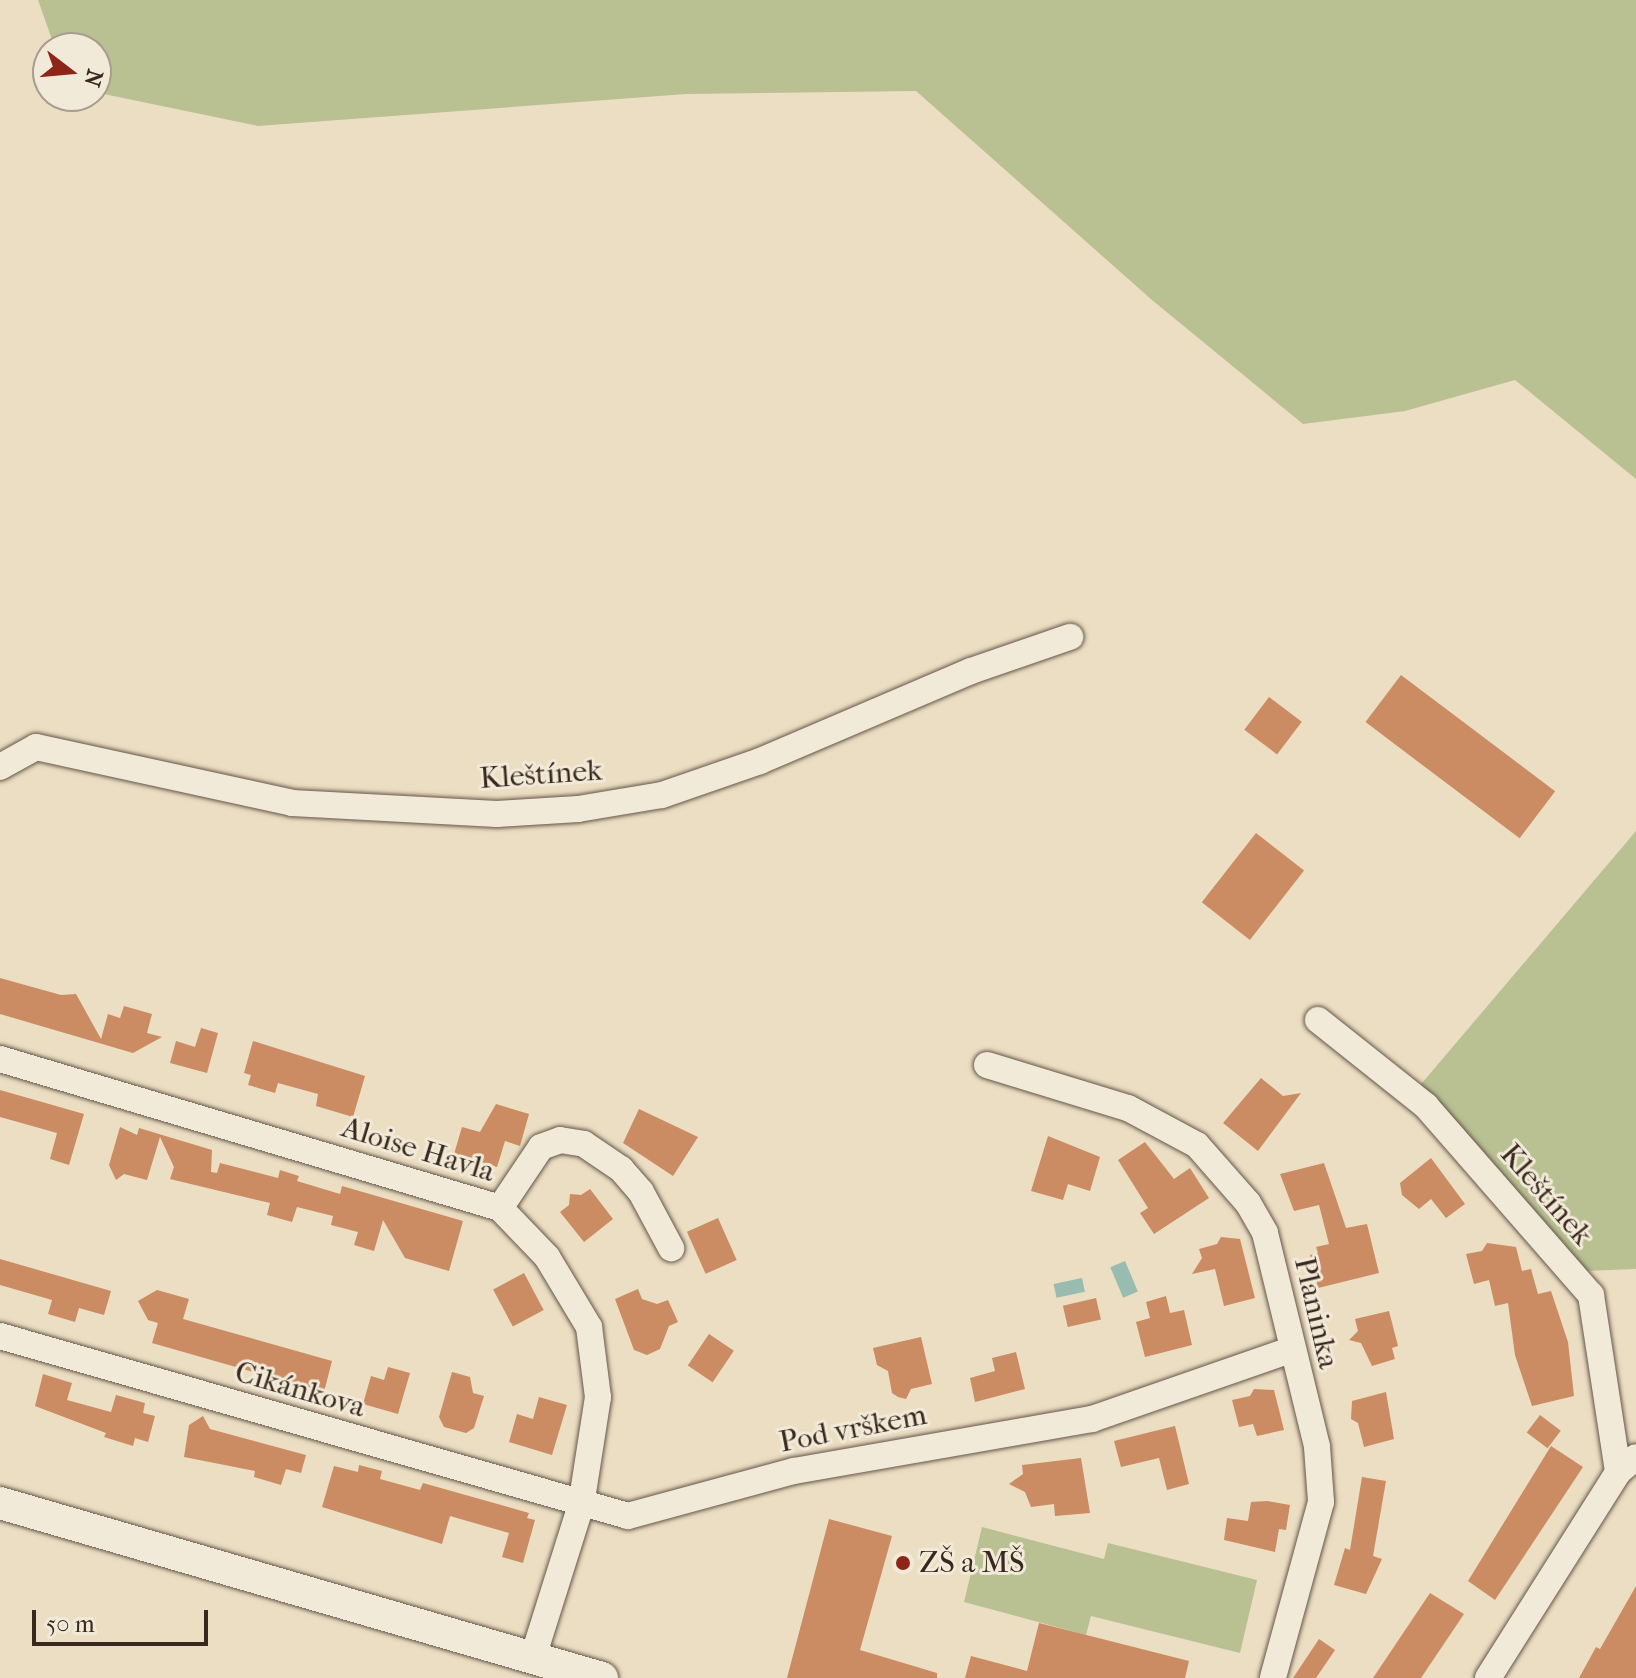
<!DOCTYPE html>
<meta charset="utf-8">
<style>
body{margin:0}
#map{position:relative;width:1636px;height:1678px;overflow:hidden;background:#ebdec3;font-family:"IM FELL French Canon",serif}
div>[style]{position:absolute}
.green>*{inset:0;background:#b9c193}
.water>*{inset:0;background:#98bcb0;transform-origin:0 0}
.building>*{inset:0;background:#cb8b63;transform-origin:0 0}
.roads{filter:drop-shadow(0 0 2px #665648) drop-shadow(0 0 2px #665648)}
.minor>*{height:26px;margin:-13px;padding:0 13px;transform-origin:13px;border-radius:13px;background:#f2ead8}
.tertiary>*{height:32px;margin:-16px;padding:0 16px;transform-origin:16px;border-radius:16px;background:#f2ead8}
.dots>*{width:22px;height:22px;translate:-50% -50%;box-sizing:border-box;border:4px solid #f2ead8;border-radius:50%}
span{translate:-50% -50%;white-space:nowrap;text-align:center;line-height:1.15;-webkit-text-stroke:6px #f2ead8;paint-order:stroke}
.street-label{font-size:30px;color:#39281f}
.poi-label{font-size:30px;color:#39281f}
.left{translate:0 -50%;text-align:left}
.north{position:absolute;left:32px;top:32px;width:80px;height:80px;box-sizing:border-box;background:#f2ead8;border:2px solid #a89c8e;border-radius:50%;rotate:106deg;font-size:22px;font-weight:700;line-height:32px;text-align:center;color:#39281f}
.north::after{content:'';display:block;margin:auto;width:28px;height:36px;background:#8f2418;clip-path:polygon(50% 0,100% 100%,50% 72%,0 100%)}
.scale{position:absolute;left:32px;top:1610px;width:176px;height:36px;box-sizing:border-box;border:4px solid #39281f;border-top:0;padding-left:10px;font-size:24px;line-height:28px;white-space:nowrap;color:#39281f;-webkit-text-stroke:6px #f2ead8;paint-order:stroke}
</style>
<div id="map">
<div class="green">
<i style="clip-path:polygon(38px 0,1636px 0,1636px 479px,1515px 380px,1405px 411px,1303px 424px,1152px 300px,916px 91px,686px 94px,258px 126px,99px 93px,96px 48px,55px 48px)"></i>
<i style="clip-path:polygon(1636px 831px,1636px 1269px,1559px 1272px,1411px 1096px)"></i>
<i style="clip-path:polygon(982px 1527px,1104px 1559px,1108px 1543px,1257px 1580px,1240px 1653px,1091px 1616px,1086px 1635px,964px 1602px)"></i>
</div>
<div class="water">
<i style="left:1125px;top:1261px;width:33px;height:16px;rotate:67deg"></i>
<i style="left:1082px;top:1278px;width:14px;height:29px;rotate:78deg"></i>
</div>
<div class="building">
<i style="left:1401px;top:675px;width:193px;height:59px;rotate:37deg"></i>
<i style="left:1269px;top:697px;width:41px;height:41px;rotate:37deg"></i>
<i style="left:1256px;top:833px;width:61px;height:88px;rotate:38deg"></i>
<i style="clip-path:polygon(0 978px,61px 995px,76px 994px,101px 1039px,108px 1014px,120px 1018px,124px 1006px,152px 1014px,147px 1033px,162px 1037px,133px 1053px,0 1014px)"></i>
<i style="clip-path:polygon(201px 1028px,218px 1033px,207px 1073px,170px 1063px,176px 1041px,195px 1047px)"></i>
<i style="clip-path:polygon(253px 1041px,365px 1076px,353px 1117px,316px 1106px,318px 1094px,278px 1083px,275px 1093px,248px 1085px,251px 1075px,244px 1073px)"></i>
<i style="clip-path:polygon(1261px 1078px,1283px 1096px,1301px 1093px,1258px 1151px,1223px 1123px)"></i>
<i style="clip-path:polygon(0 1090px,84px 1114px,69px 1165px,50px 1159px,57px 1133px,0 1117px)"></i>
<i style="clip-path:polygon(496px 1104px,529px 1114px,520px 1146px,505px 1141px,497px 1167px,454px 1154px,462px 1127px,480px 1132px)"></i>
<i style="clip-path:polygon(639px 1109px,698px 1137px,673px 1176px,623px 1143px)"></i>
<i style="clip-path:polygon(120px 1127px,137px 1135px,139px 1128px,212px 1150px,211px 1172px,217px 1173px,220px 1163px,278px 1178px,280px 1170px,299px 1176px,297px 1181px,340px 1194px,342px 1186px,463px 1221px,449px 1271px,405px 1258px,383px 1220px,374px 1251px,354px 1245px,358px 1232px,331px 1225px,333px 1216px,297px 1207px,292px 1222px,267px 1215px,270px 1203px,170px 1179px,174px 1167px,160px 1137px,147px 1180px,124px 1174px,116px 1180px,109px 1165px)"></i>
<i style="clip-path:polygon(1048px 1136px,1100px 1157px,1090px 1191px,1068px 1184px,1063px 1200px,1031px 1191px)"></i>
<i style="clip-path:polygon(1145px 1142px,1174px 1179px,1190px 1168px,1209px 1198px,1154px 1234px,1140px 1213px,1148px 1208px,1118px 1160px)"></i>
<i style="clip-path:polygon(1431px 1158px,1465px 1204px,1446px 1218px,1431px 1199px,1419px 1209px,1402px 1195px,1400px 1183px)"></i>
<i style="clip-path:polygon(1324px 1163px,1346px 1228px,1367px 1224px,1379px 1273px,1318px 1288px,1310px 1255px,1318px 1253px,1316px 1247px,1329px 1244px,1319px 1205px,1294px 1211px,1280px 1174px)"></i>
<i style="clip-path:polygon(590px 1189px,613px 1219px,584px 1242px,560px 1212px,569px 1205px,570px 1194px,581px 1195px)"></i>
<i style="left:718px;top:1218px;width:46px;height:34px;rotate:66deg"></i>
<i style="clip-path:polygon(1221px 1237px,1240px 1239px,1255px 1298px,1224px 1306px,1215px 1269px,1192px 1274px,1202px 1258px,1199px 1249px,1217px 1244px)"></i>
<i style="clip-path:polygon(1487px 1243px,1516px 1247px,1522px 1271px,1531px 1269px,1538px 1294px,1551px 1291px,1568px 1342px,1574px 1396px,1532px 1406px,1515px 1355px,1508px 1303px,1495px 1306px,1489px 1280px,1474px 1284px,1466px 1254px,1482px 1251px)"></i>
<i style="clip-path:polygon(0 1259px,111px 1291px,104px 1315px,79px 1308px,75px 1322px,48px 1314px,52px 1300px,0 1285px)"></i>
<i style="left:524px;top:1273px;width:42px;height:35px;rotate:62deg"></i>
<i style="clip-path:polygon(638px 1289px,642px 1299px,657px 1304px,668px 1300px,678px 1322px,669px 1326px,660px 1349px,647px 1355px,634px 1350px,615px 1299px)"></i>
<i style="clip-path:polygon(157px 1290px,189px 1299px,183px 1319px,332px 1361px,324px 1392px,152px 1343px,158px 1323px,148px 1320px,138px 1301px)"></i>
<i style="clip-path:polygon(1166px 1296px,1170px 1313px,1184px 1310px,1192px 1345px,1145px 1357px,1136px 1322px,1150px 1318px,1146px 1302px)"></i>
<i style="left:1096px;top:1298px;width:22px;height:34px;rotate:77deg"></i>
<i style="clip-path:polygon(1389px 1311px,1398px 1346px,1392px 1348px,1395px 1359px,1372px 1366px,1361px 1343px,1349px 1340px,1358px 1331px,1355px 1319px)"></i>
<i style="left:709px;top:1334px;width:30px;height:38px;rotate:34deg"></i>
<i style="clip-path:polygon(921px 1337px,932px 1384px,911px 1389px,906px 1399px,898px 1397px,892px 1393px,888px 1371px,877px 1365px,873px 1348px)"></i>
<i style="clip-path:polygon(1016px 1352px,1025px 1389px,975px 1402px,970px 1378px,995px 1371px,992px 1358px)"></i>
<i style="clip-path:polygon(388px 1367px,410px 1373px,398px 1414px,363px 1404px,371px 1376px,384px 1380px)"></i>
<i style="clip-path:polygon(452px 1372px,470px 1377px,473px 1393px,484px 1396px,474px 1428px,466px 1433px,444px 1427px,439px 1417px)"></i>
<i style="clip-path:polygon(43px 1374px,72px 1383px,67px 1400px,111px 1412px,116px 1395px,145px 1403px,143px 1413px,155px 1416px,148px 1442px,135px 1438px,133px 1446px,104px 1437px,106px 1433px,35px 1406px)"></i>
<i style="clip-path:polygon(1254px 1389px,1274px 1390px,1284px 1430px,1257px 1436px,1253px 1424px,1239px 1427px,1232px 1400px,1250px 1396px)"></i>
<i style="clip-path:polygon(1386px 1392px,1394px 1439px,1364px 1447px,1358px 1423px,1351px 1419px,1352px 1401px)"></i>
<i style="clip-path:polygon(539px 1397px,567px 1405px,552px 1455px,509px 1442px,517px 1414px,533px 1419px)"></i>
<i style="left:1540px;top:1415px;width:26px;height:22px;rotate:37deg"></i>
<i style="clip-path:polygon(203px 1416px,210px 1429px,306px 1455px,301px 1473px,286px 1469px,281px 1485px,254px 1477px,255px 1471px,184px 1457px,189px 1425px)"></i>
<i style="clip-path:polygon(1175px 1426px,1189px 1484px,1167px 1490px,1159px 1458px,1121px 1467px,1114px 1441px)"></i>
<i style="clip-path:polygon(1551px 1446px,1583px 1467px,1495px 1600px,1468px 1581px)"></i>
<i style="clip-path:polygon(1081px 1458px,1090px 1513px,1055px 1516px,1054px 1504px,1031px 1507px,1025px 1492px,1009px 1484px,1023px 1474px,1022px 1465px)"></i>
<i style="clip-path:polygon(359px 1465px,382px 1471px,380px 1479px,420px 1490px,423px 1483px,529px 1513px,527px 1518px,535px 1520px,523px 1563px,502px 1557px,509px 1533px,450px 1516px,442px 1544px,322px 1507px,334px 1466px,358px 1472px)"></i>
<i style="clip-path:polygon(1362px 1477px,1386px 1481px,1373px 1556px,1382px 1559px,1366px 1594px,1334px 1585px,1345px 1548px,1350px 1550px)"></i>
<i style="clip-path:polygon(1267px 1501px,1290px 1505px,1286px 1530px,1279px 1529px,1275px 1552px,1224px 1540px,1227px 1518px,1248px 1521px,1251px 1502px)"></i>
<i style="clip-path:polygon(829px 1519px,892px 1536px,860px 1650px,937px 1673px,937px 1678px,787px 1678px)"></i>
<i style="clip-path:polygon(1636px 1586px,1636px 1678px,1579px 1678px,1596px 1647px,1600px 1649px)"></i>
<i style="clip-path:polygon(1430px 1593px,1464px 1614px,1421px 1678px,1373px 1678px)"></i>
<i style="clip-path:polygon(1039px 1623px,1189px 1661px,1185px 1678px,965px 1678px,971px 1656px,1027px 1671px)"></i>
<i style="clip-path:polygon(1319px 1639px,1335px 1650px,1316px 1678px,1293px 1678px)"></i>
</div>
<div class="roads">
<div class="minor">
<i style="left:0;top:767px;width:41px;rotate:-29.1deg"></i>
<i style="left:36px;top:747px;width:262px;rotate:12.3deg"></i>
<i style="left:292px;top:803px;width:205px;rotate:3.1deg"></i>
<i style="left:497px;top:814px;width:81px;rotate:-3.5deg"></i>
<i style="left:578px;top:809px;width:85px;rotate:-9.5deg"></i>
<i style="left:662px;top:795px;width:104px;rotate:-19.1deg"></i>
<i style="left:760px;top:761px;width:229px;rotate:-23.1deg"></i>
<i style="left:971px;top:671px;width:105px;rotate:-19deg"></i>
<i style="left:1318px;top:1020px;width:138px;rotate:38.5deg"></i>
<i style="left:1426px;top:1106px;width:251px;rotate:48.9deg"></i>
<i style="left:1591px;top:1295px;width:179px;rotate:81.3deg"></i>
<i style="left:0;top:1059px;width:522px;rotate:16.59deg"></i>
<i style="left:500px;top:1208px;width:68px;rotate:46.2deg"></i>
<i style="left:547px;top:1257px;width:82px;rotate:59deg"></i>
<i style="left:589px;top:1327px;width:71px;rotate:82.7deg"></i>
<i style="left:598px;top:1397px;width:109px;rotate:98.9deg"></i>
<i style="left:581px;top:1505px;width:163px;rotate:107.5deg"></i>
<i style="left:987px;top:1065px;width:147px;rotate:17deg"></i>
<i style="left:1128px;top:1108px;width:78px;rotate:28.2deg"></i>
<i style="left:1197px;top:1145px;width:77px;rotate:48.7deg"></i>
<i style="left:1248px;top:1203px;width:34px;rotate:60deg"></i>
<i style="left:1265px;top:1233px;width:220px;rotate:76.3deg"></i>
<i style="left:1317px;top:1447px;width:55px;rotate:85.8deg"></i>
<i style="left:1321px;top:1502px;width:182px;rotate:105.3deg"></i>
<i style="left:500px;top:1208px;width:73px;rotate:-56.1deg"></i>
<i style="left:541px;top:1147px;width:20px;rotate:-20deg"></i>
<i style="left:560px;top:1140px;width:24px;rotate:9deg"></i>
<i style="left:584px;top:1144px;width:45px;rotate:34deg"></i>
<i style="left:621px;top:1169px;width:30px;rotate:49deg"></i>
<i style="left:641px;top:1192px;width:64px;rotate:61.8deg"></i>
<i style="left:0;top:1336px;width:653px;rotate:15.99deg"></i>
<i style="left:628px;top:1516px;width:172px;rotate:-15.2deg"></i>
<i style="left:794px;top:1471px;width:303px;rotate:-9.9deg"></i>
<i style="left:1092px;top:1419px;width:210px;rotate:-19.2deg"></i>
<i style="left:1488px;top:1678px;width:244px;rotate:-57.7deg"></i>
<i style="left:1618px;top:1472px;width:23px;rotate:-40deg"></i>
</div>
<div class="tertiary">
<i style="left:0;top:1503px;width:627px;rotate:16.21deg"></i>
</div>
</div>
<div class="dots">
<i style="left:903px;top:1563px;background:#8f2418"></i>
</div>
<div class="street-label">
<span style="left:541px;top:775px;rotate:-4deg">Kleštínek</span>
<span style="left:418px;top:1150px;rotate:17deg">Aloise Havla</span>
<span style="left:1546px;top:1195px;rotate:49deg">Kleštínek</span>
<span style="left:1316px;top:1313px;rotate:77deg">Planinka</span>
<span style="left:300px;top:1390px;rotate:16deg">Cikánkova</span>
<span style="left:853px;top:1429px;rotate:-11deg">Pod vrškem</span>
</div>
<div class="poi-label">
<span class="left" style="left:919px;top:1563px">ZŠ a MŠ</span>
</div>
<div class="north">N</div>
<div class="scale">50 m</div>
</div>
